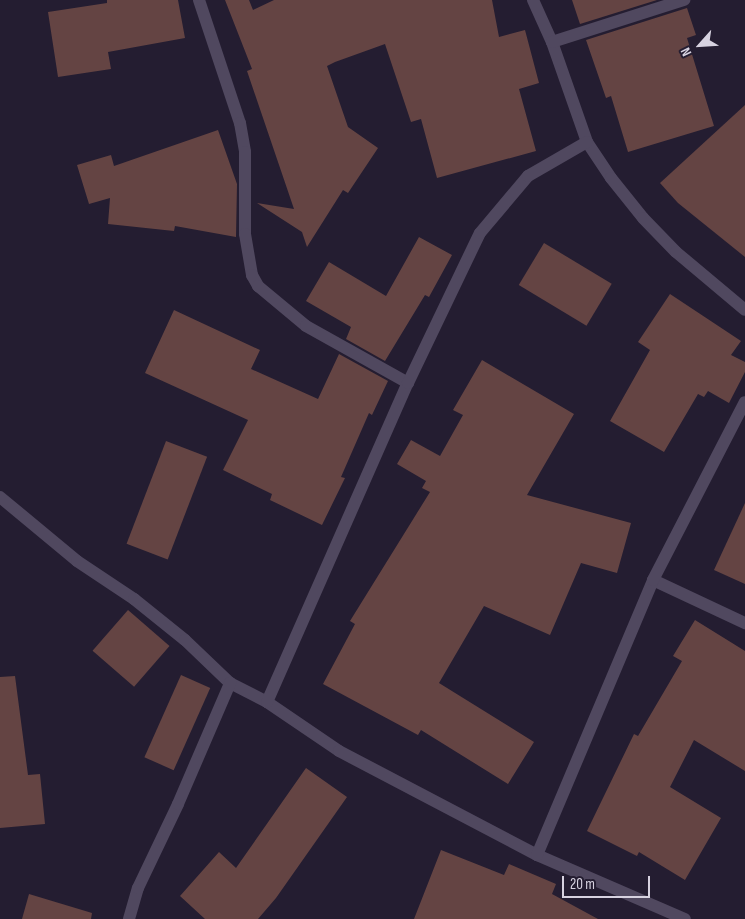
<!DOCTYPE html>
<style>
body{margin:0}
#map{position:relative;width:745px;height:919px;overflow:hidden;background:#241d31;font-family:"Sofia Sans Condensed",sans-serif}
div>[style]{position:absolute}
.building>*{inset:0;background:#644443;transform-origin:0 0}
.minor>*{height:12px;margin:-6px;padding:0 6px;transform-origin:6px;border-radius:6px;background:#50485f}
span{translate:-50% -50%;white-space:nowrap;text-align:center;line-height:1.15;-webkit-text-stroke:5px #241d31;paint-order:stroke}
.north{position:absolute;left:675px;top:20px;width:50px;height:50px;-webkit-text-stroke:4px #241d31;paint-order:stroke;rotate:244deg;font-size:14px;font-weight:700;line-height:20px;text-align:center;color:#d7d2e0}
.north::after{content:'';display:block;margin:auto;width:18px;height:22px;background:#d7d2e0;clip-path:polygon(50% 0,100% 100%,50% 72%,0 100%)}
.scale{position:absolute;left:562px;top:876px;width:88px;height:22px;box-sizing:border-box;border:2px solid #d7d2e0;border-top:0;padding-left:6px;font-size:15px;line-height:18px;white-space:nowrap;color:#d7d2e0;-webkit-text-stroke:4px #241d31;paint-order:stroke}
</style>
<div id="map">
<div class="building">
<i style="clip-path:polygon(107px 0,178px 0,185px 38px,108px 52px,111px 69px,58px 77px,48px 12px,107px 3px)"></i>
<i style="clip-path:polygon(225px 0,249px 0,253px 10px,274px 0,492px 0,499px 37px,525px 30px,539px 83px,519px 89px,536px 151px,437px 178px,421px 119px,411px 122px,385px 44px,335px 62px,327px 66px,348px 127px,378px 148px,348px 193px,343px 190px,307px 247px,302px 232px,257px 203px,294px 209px,247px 71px,252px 69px)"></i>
<i style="clip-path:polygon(572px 0,657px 0,580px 24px)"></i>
<i style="clip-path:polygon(687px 8px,696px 35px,687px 38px,714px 126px,628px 152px,611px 96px,606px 98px,586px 40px)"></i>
<i style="clip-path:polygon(745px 105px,745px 257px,678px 203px,660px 183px)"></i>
<i style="clip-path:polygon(218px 130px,237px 184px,236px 237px,175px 226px,174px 231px,108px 224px,110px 198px,89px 204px,77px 165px,111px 155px,114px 166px)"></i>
<i style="clip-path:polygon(419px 237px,452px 255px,429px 297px,425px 295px,385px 361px,346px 339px,351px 327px,306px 301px,329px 262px,386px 296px)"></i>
<i style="left:544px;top:243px;width:79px;height:49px;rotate:31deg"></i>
<i style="clip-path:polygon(670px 294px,741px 341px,731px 355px,745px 362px,745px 372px,729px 403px,708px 391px,704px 397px,698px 394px,664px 452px,610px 421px,650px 350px,638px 342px)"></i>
<i style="clip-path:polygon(174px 310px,260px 350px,251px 369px,318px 399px,339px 354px,388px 381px,372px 415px,369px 413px,341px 477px,345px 478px,322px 525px,270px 500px,272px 494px,223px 470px,248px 420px,145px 373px)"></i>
<i style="clip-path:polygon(482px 360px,574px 414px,527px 495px,631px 523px,617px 573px,581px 563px,550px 635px,484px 606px,439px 683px,534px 742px,508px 784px,421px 730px,418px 735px,323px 684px,355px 624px,350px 621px,430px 492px,422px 488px,426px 481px,397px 464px,411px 440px,440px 456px,463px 415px,453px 410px)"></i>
<i style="left:166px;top:441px;width:44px;height:110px;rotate:21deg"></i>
<i style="clip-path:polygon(745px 503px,745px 584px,714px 570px)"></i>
<i style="left:128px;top:610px;width:55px;height:54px;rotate:41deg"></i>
<i style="clip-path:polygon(695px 620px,745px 651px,745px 771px,694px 740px,670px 787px,721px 818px,685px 880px,639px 852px,637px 856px,587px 831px,634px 734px,638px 736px,682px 661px,673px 656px)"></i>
<i style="left:181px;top:675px;width:32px;height:90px;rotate:24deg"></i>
<i style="clip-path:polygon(15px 676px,28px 775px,40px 774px,45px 824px,0 828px,0 677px)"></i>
<i style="clip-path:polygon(306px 768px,347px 797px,276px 898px,258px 919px,205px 919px,180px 896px,219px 852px,236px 868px)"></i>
<i style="clip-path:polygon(441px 850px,504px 875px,509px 864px,556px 884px,552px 894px,598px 919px,414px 919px)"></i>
<i style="clip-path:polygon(29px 894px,92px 913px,91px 919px,22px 919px)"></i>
</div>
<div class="minor">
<i style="left:199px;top:0;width:130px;rotate:71.6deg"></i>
<i style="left:240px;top:123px;width:29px;rotate:80deg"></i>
<i style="left:245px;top:152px;width:82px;rotate:90deg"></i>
<i style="left:245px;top:234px;width:42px;rotate:80.3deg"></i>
<i style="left:252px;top:275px;width:13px;rotate:61deg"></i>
<i style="left:258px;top:286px;width:62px;rotate:39.8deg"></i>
<i style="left:306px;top:326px;width:117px;rotate:29.2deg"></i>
<i style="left:533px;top:0;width:46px;rotate:65.7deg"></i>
<i style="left:552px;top:42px;width:106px;rotate:70.7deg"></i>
<i style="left:587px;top:142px;width:43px;rotate:56.3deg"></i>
<i style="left:611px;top:178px;width:51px;rotate:51.3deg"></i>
<i style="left:643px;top:218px;width:47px;rotate:45.9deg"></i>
<i style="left:676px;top:252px;width:90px;rotate:40deg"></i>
<i style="left:552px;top:42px;width:139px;rotate:-17.7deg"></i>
<i style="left:0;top:497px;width:100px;rotate:39.7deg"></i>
<i style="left:77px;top:561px;width:69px;rotate:33.7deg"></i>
<i style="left:134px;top:599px;width:65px;rotate:38.8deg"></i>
<i style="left:185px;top:640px;width:62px;rotate:43.7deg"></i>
<i style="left:230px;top:683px;width:42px;rotate:27.2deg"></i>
<i style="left:267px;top:702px;width:87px;rotate:34.2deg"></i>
<i style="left:339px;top:751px;width:224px;rotate:27.7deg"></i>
<i style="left:537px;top:855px;width:161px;rotate:23.4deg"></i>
<i style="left:653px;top:580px;width:102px;rotate:25.1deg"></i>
<i style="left:267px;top:702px;width:349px;rotate:-66.2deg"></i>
<i style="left:408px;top:383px;width:166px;rotate:-64.4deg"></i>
<i style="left:480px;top:233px;width:75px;rotate:-49.9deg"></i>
<i style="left:528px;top:176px;width:68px;rotate:-30deg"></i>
<i style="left:537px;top:855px;width:298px;rotate:-67.1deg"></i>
<i style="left:653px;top:580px;width:200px;rotate:-62.7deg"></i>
<i style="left:129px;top:919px;width:32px;rotate:-74deg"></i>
<i style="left:138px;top:888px;width:93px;rotate:-64.5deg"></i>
<i style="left:178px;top:804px;width:132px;rotate:-66.7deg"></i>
</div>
<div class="north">N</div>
<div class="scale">20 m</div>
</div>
